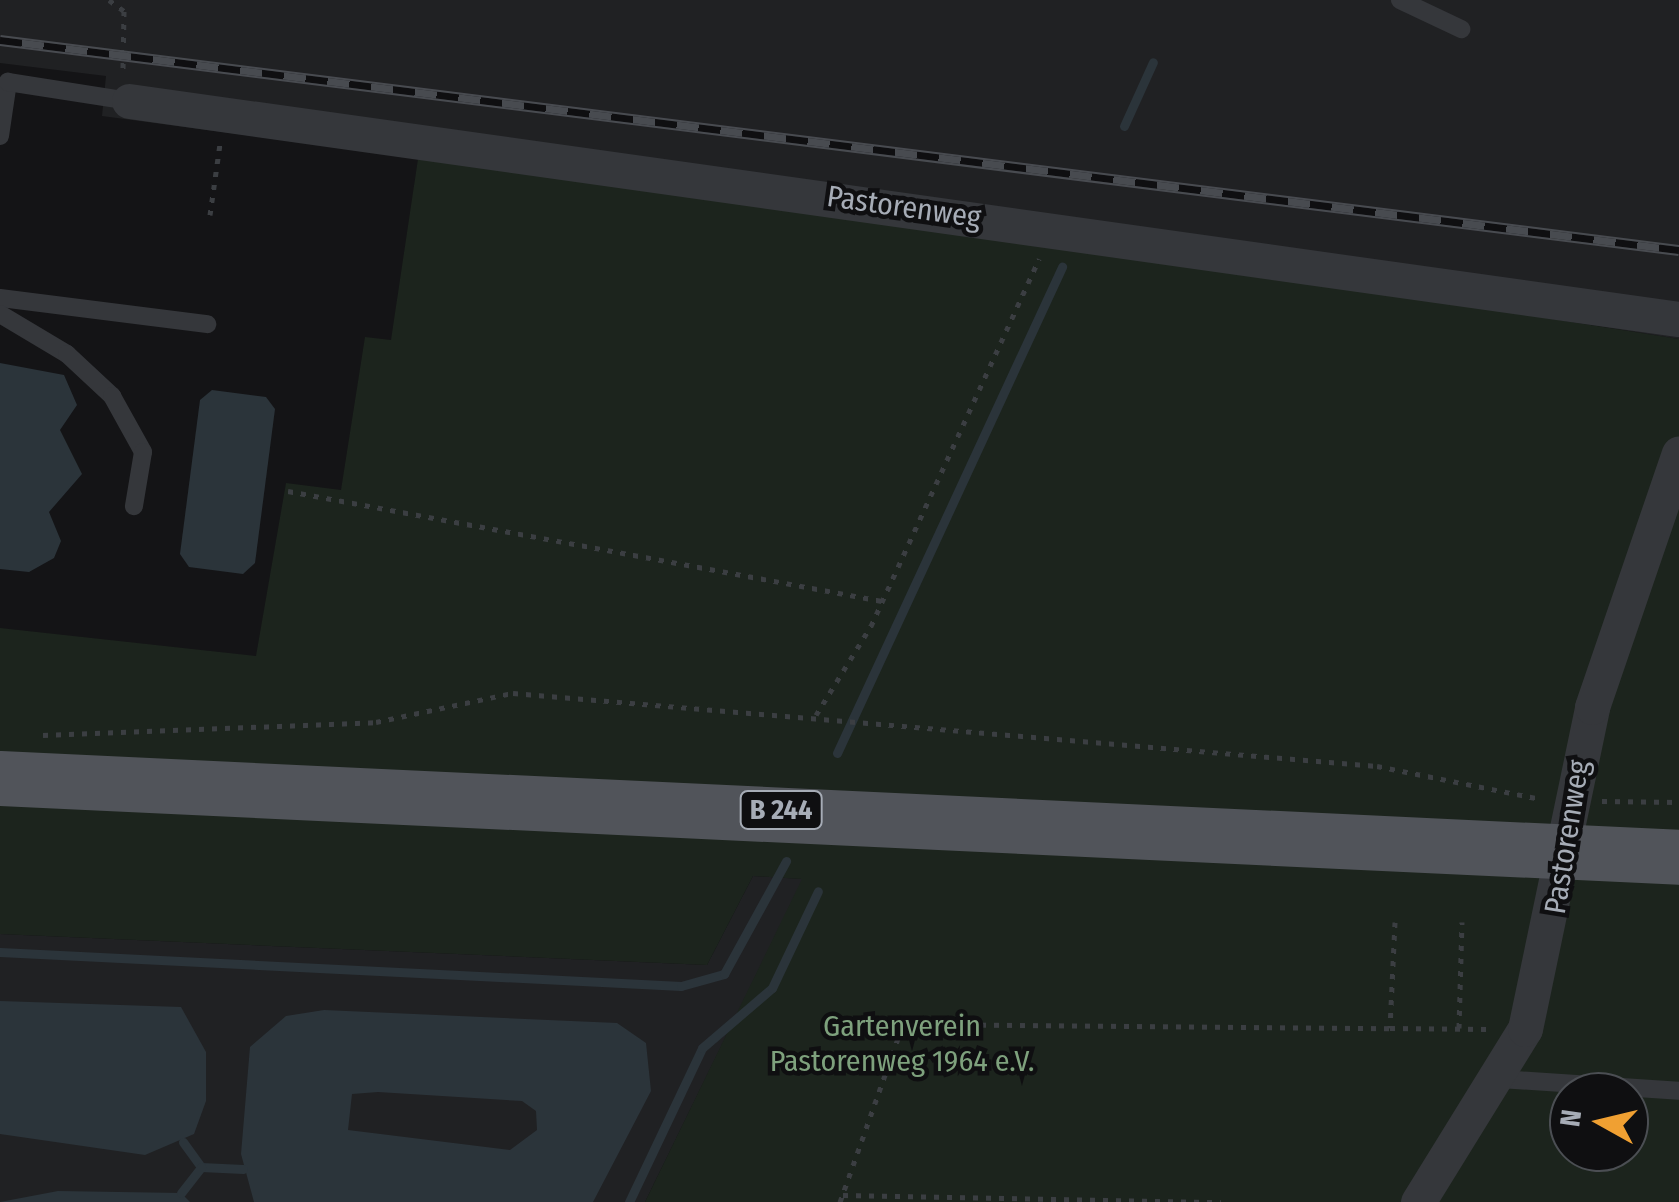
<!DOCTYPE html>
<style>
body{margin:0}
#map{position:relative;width:1679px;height:1202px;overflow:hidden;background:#141416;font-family:"Fira Sans Condensed",sans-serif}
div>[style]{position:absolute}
.built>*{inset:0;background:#202123}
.green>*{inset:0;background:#1c241d}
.water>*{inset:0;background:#2b343a}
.stream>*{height:9px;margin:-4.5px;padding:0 4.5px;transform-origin:4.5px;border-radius:4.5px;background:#2b343a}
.path>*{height:5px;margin-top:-2.5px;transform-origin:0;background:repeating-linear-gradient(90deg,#3b3e42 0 5px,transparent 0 13px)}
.lane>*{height:18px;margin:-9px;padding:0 9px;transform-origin:9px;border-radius:9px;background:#35373b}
.street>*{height:35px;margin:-17.5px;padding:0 17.5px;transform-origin:17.5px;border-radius:17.5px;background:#35373b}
.primary>*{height:55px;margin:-27.5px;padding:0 27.5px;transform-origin:27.5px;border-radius:27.5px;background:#51545a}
.rail>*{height:11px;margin-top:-5.5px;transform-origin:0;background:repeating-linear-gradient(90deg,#0f0f11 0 22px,#484b50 0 44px);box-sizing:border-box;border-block:2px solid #484b50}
span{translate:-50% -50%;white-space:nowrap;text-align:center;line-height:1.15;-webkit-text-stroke:9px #0f0f11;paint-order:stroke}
.shield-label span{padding:2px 8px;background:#0f0f11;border:2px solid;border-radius:8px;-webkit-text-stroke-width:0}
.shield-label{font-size:28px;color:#a6acb6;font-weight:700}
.street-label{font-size:30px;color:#a6acb6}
.park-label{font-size:30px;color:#7ea17d}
.north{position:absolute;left:1549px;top:1072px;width:100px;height:100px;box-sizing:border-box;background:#0f0f11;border:2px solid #4b4e53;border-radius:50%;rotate:278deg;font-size:28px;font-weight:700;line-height:40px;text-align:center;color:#a6acb6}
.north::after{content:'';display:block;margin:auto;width:35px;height:45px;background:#f0a032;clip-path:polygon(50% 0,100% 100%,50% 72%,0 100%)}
</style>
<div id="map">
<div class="built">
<i style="clip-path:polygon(0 0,1679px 0,1679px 339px,1136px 253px,102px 116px,106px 76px,0 63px)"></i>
<i style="clip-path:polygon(753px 876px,803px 879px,645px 1202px,0 1202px,0 934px,707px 965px)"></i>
</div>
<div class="green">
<i style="clip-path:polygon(evenodd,418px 159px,1136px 253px,1679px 339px,1679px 1202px,645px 1202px,802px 879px,753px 876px,707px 965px,0 934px,0 628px,256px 656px,286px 483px,341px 490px,365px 337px,391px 340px,418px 159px,1569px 1092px,1629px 1092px,1629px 1152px,1569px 1152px,1569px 1092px)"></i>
</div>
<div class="water">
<i style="clip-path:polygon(0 363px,64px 375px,77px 405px,60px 430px,82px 474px,49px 512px,61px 541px,54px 558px,29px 572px,0 569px)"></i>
<i style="clip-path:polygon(212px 390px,266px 397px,275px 409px,255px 563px,243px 574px,189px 567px,180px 554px,200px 400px)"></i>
<i style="clip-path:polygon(0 1001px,181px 1007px,206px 1052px,206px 1101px,194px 1134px,145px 1155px,0 1134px)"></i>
<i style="clip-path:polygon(evenodd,324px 1010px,617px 1023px,646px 1043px,651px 1091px,593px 1202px,254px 1202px,241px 1154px,250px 1047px,286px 1016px,324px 1010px,378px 1092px,522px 1101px,536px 1111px,537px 1130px,510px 1150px,348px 1130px,352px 1094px,378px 1092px)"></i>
<i style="clip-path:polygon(58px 1191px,181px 1193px,190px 1202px,0 1202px)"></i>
</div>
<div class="stream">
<i style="left:1124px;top:126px;width:70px;rotate:-65.6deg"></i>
<i style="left:837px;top:753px;width:536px;rotate:-65.16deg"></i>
<i style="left:0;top:952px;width:682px;rotate:2.86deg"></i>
<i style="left:681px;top:986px;width:45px;rotate:-15.6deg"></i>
<i style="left:724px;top:974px;width:129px;rotate:-61.2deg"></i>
<i style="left:183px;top:1142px;width:31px;rotate:54deg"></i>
<i style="left:201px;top:1167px;width:42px;rotate:2.7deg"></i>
<i style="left:181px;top:1193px;width:33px;rotate:-52deg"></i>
<i style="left:629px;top:1202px;width:170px;rotate:-64.6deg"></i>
<i style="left:702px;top:1048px;width:92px;rotate:-40.6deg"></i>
<i style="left:772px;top:988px;width:107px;rotate:-64.6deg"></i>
</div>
<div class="path">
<i style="left:109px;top:0;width:19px;rotate:36deg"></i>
<i style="left:124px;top:11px;width:58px;rotate:91deg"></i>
<i style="left:210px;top:215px;width:72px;rotate:-82deg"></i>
<i style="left:288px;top:491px;width:604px;rotate:10.49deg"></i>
<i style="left:816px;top:715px;width:105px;rotate:-58.3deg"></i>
<i style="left:871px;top:626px;width:404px;rotate:-65.4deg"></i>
<i style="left:43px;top:735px;width:333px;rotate:-2.2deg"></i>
<i style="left:376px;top:722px;width:140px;rotate:-12deg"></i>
<i style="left:513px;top:693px;width:867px;rotate:4.83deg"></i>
<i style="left:1377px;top:766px;width:167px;rotate:11.4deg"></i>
<i style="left:1602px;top:801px;width:77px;rotate:0.7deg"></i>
<i style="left:1395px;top:922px;width:106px;rotate:92.7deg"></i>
<i style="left:1390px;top:1028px;width:97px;rotate:0.6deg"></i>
<i style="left:1459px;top:1028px;width:106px;rotate:-88.4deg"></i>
<i style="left:843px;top:1195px;width:378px;rotate:1.1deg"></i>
<i style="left:840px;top:1202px;width:189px;rotate:-70.5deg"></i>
<i style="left:903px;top:1024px;width:487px;rotate:0.5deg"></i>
</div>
<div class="lane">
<i style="left:1400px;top:0;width:68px;rotate:25.4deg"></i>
<i style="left:0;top:136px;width:55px;rotate:-81.6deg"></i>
<i style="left:8px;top:82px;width:122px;rotate:8.9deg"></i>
<i style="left:0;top:298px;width:209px;rotate:7.2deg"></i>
<i style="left:0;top:314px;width:78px;rotate:30.8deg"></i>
<i style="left:67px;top:354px;width:62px;rotate:43deg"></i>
<i style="left:112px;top:396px;width:64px;rotate:61deg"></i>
<i style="left:143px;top:452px;width:55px;rotate:99.5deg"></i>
<i style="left:1500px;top:1079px;width:179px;rotate:3.8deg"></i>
</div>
<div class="street">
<i style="left:129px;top:101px;width:1565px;rotate:8.01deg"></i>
<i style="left:1418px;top:1202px;width:203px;rotate:-58.3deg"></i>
<i style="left:1525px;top:1029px;width:329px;rotate:-78.2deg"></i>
<i style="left:1592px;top:707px;width:268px;rotate:-71.1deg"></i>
</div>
<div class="primary">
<i style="left:0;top:778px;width:1681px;rotate:2.69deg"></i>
</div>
<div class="rail">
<i style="left:0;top:40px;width:1692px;rotate:7.13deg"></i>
</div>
<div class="shield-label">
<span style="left:781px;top:810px">B 244</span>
</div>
<div class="street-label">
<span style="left:904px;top:207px;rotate:8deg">Pastorenweg</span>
<span style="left:1567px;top:837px;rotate:-81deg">Pastorenweg</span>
</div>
<div class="park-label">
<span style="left:902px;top:1043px">Gartenverein<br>Pastorenweg 1964 e.V.</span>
</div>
<div class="north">N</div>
</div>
